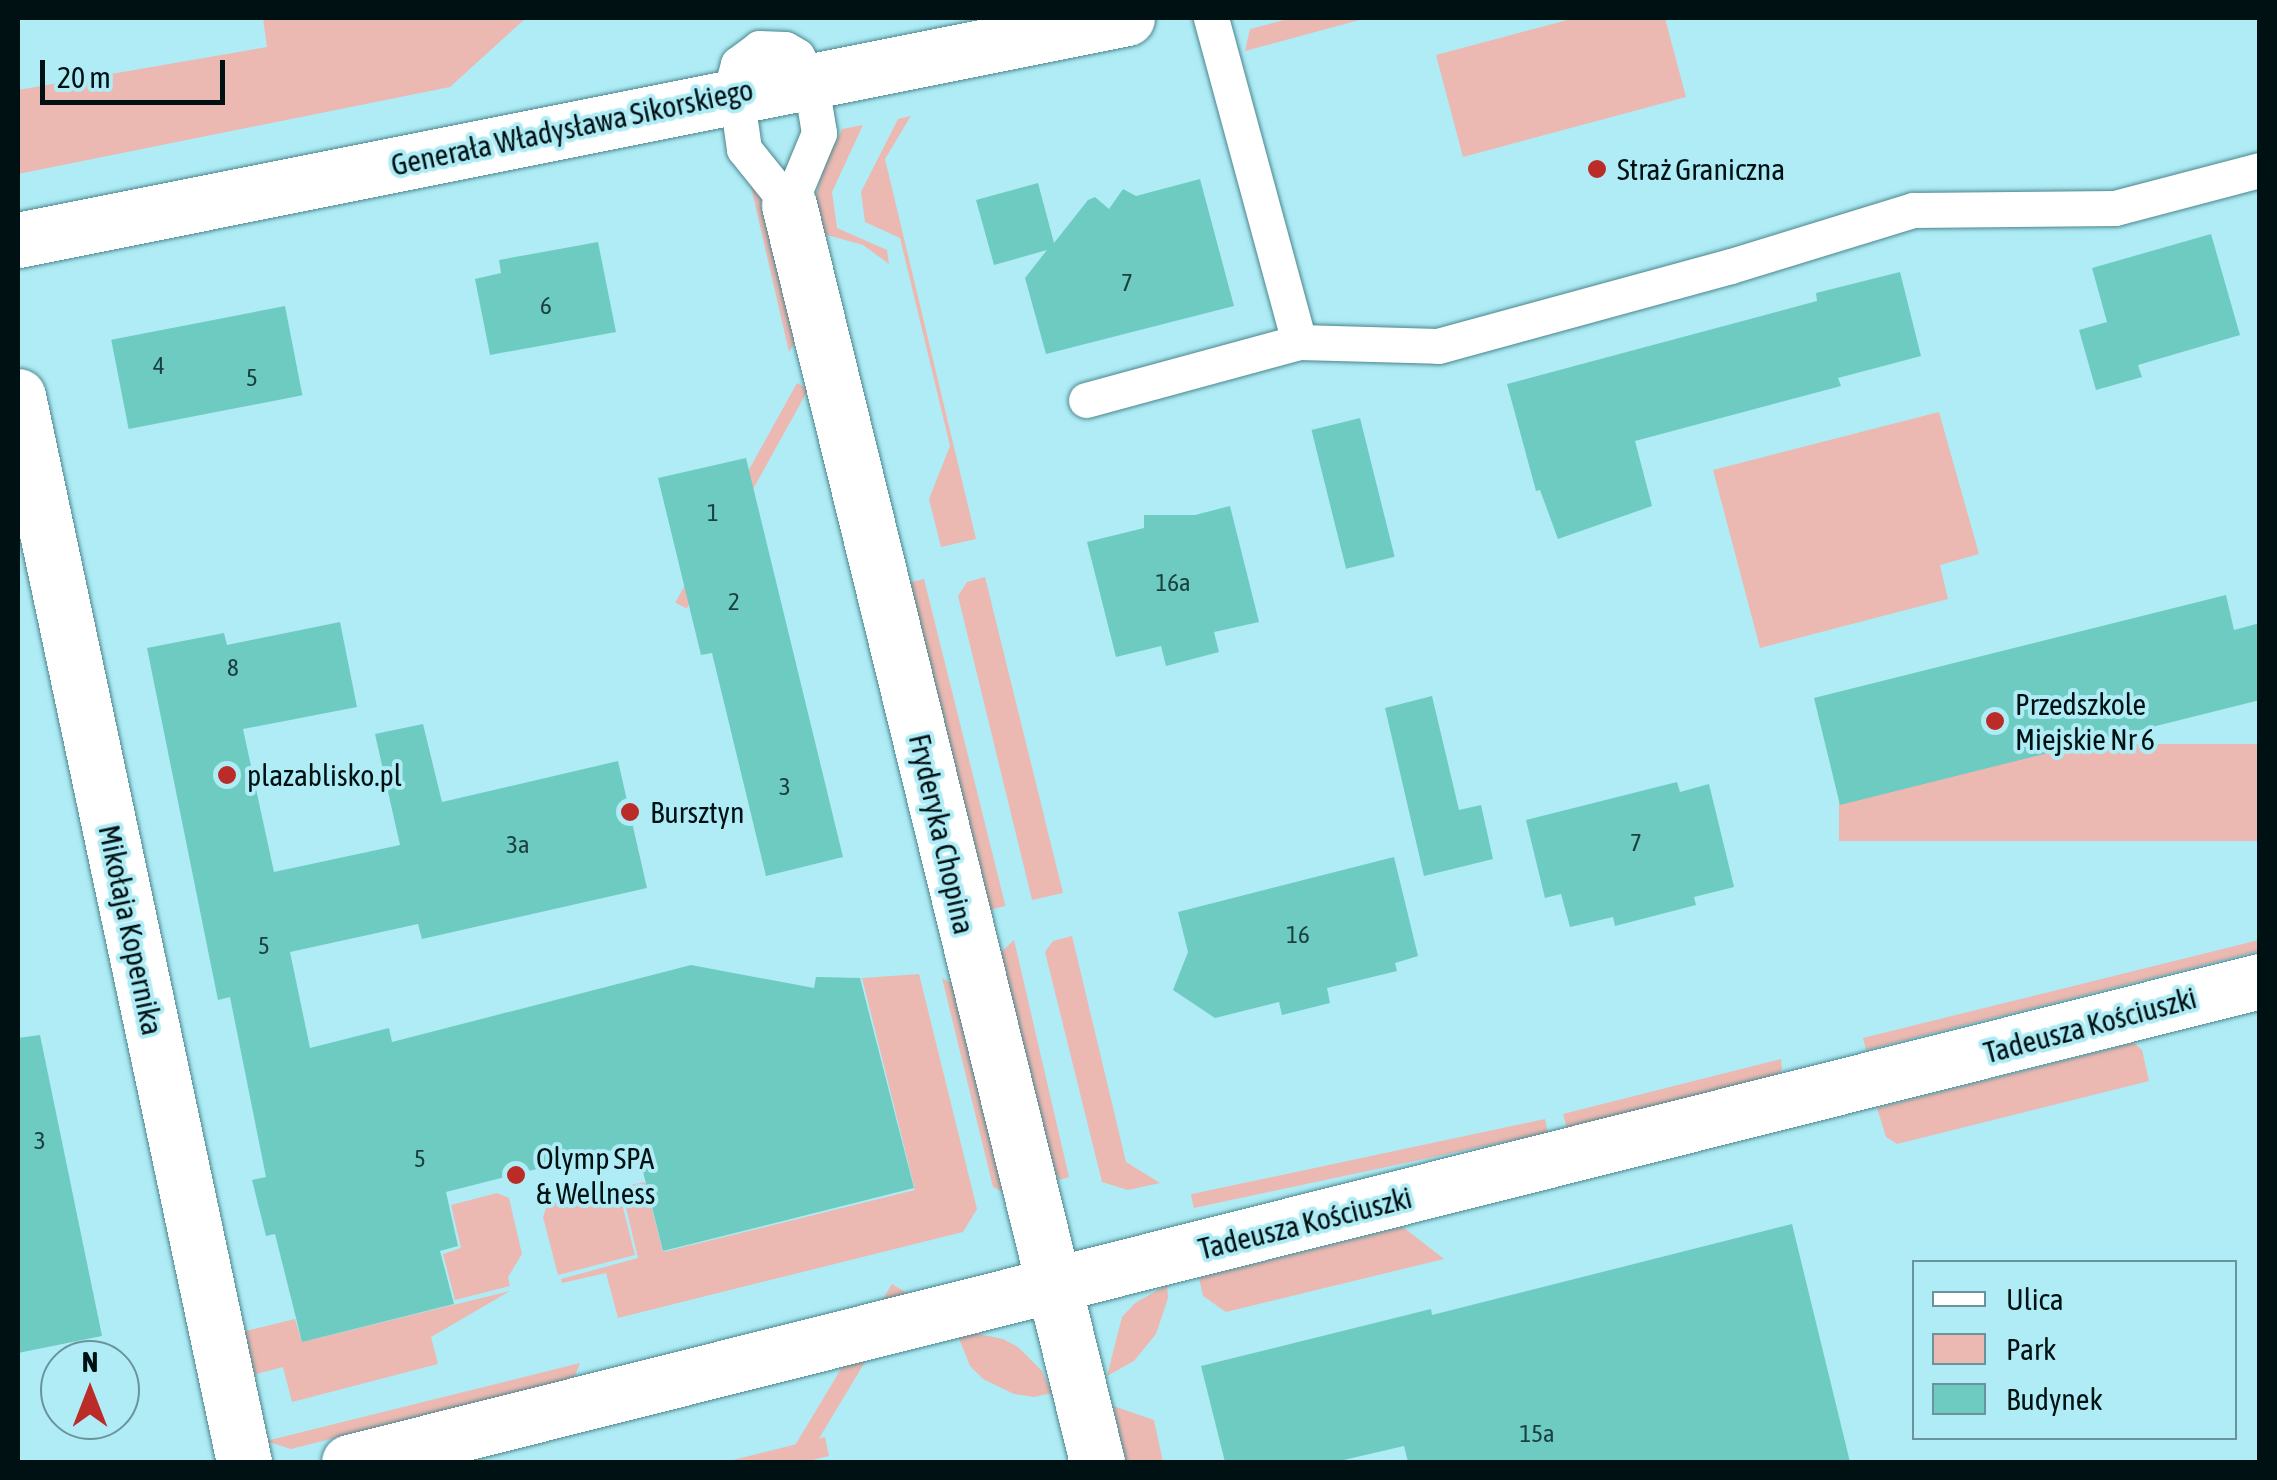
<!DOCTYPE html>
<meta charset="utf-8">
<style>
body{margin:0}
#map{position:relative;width:2277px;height:1480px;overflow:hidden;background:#afecf5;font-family:"Asap Condensed",sans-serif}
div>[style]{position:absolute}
.green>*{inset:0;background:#ebb9b2;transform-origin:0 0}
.building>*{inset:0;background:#6ecbc2;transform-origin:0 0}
.roads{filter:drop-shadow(0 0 2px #4b868e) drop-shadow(0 0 2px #4b868e)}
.lane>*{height:35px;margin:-17.5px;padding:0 17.5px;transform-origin:17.5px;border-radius:17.5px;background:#fff}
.street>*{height:55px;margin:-27.5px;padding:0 27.5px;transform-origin:27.5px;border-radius:27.5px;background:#fff}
.dots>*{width:28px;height:28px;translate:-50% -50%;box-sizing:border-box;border:5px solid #afecf5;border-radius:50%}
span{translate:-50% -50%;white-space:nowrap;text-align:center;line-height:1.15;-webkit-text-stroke:8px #afecf5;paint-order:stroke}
.number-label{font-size:25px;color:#1c4040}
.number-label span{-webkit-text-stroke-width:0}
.street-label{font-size:30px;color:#001114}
.poi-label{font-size:30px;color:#001114}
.left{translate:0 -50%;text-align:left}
.frame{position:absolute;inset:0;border:20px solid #001114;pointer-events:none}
.legend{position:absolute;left:1912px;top:1260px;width:325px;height:180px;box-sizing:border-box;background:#afecf5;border:2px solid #69949b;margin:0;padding:12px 18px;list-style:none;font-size:30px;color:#001114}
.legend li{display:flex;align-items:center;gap:20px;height:50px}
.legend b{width:50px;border:2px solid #69949b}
.north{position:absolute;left:40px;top:1340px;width:100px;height:100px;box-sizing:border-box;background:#afecf5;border:2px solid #69949b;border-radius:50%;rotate:0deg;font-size:28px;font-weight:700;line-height:40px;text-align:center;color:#001114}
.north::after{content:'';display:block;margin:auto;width:35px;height:45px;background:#bb2c29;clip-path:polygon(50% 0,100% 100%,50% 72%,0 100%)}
.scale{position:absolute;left:40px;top:60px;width:185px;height:45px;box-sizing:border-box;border:5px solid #001114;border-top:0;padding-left:12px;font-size:30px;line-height:35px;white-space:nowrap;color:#001114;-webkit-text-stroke:8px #afecf5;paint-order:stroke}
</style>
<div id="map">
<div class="green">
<i style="clip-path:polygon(263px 18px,526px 18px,450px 87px,18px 174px,18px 90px,267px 47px)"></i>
<i style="clip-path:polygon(1292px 18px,1367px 18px,1245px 51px,1250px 29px)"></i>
<i style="clip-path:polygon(1575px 18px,1665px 18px,1686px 97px,1463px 157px,1436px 55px)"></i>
<i style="clip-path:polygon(911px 116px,885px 159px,976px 539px,941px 547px,929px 499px,950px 446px,900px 238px,865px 222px,861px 192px,898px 119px)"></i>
<i style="clip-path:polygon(863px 125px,832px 192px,837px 228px,887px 250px,889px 264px,863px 245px,820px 233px,815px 200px,823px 168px,842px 129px)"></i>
<i style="clip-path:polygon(749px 178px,765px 205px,795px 342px,789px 352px)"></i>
<i style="left:797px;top:383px;width:13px;height:251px;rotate:29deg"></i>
<i style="clip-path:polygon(1939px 412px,1979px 554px,1940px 565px,1948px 599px,1760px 648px,1713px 470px)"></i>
<i style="clip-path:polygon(985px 577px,1063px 893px,1032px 900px,958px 596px,967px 582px)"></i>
<i style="left:924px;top:579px;width:337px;height:17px;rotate:76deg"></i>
<i style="left:2259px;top:744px;width:97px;height:420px;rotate:90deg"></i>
<i style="clip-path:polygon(1072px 936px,1126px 1162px,1160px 1183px,1128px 1190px,1102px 1182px,1045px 952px,1053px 941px)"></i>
<i style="clip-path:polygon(1014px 940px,1069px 1177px,1059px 1180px,1050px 1161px,1000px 953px)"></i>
<i style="clip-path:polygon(2259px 940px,2259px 951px,1866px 1050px,1863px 1038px)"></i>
<i style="clip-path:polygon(919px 974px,977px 1209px,963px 1232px,618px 1318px,606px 1273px,562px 1283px,561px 1279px,638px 1258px,621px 1187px,645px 1182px,663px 1252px,915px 1190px,862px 978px)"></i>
<i style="clip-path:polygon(942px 978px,955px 985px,1005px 1193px,993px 1187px)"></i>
<i style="clip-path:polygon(2134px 1043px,2142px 1050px,2149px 1081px,1897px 1144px,1886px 1137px,1877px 1108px)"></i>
<i style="clip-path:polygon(1781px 1059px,1782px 1069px,1778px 1075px,1567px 1129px,1563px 1114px)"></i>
<i style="left:1545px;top:1119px;width:14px;height:362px;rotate:78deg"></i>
<i style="clip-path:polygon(618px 1188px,635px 1255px,558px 1275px,543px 1217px,547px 1205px)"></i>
<i style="clip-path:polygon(497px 1193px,509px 1198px,522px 1254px,508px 1277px,510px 1286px,455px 1300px,443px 1254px,461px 1248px,451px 1205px)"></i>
<i style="clip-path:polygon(1403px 1227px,1444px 1259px,1226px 1312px,1203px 1296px,1199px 1278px)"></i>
<i style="left:892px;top:1284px;width:17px;height:278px;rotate:31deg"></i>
<i style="clip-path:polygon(1167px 1285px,1168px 1298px,1156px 1334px,1134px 1361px,1107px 1376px,1122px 1317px,1135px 1303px)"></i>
<i style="clip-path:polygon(510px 1291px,431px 1337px,438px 1364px,292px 1402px,283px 1367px,244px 1377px,234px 1334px,295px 1319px,302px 1342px)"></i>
<i style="clip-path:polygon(973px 1333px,1003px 1339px,1018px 1347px,1042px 1371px,1052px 1393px,1034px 1397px,1014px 1394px,983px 1379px,970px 1366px,958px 1336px)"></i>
<i style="clip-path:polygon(580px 1363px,574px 1378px,291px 1449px,266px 1441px)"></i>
<i style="clip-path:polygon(1113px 1406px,1154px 1420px,1163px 1462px,1126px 1462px)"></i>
<i style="clip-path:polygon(825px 1437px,829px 1456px,804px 1462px,725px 1462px)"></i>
</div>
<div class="building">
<i style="clip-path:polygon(1200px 179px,1234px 306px,1046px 354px,1025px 278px,1047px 250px,994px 265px,976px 200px,1038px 183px,1054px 243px,1088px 200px,1095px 197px,1109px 209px,1123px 189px,1136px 196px)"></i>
<i style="clip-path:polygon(2211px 234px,2240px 335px,2138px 365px,2142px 377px,2096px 390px,2079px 330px,2107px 322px,2092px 268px)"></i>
<i style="clip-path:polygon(598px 242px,616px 332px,490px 355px,475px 279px,501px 273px,499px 260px)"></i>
<i style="clip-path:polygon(1900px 272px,1921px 356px,1838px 378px,1841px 386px,1635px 441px,1652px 506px,1558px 539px,1540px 490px,1536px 491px,1507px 384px,1817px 301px,1816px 293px)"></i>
<i style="left:285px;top:306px;width:91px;height:177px;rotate:79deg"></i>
<i style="left:1360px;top:418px;width:143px;height:50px;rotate:76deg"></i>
<i style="clip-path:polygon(746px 458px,843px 857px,766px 876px,712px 653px,701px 655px,658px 478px)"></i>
<i style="clip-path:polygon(1230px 506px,1259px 622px,1214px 632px,1219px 652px,1166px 666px,1161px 646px,1116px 657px,1087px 542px,1144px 528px,1144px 515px,1195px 515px)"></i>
<i style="clip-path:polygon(2226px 595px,2234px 630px,2260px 623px,2260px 700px,1840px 805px,1814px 698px)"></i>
<i style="clip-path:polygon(340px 622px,357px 707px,243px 729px,274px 872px,400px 845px,375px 734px,423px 724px,442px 802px,618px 761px,647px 888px,422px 939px,418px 924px,290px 952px,310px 1048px,389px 1028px,392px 1042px,691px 965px,814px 988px,816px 977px,860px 978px,914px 1188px,663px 1251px,636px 1144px,446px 1192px,458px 1246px,440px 1251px,454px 1304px,302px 1342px,275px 1234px,266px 1236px,252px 1180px,266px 1177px,230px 997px,218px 1000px,147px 648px,224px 633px,227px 645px)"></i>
<i style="clip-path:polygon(1432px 696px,1459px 810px,1481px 805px,1493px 859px,1424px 876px,1385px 708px)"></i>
<i style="clip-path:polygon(1677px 782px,1680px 792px,1709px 784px,1734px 887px,1694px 897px,1696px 905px,1615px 926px,1613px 917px,1570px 927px,1561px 894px,1545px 898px,1526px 820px)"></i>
<i style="clip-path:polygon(1394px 857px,1418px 956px,1395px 963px,1397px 971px,1327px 988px,1330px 1003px,1282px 1015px,1279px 1002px,1215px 1018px,1173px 990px,1188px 952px,1178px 912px)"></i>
<i style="clip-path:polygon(40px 1035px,102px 1336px,18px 1353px,18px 1038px)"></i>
<i style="clip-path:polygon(1792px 1224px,1850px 1462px,1408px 1462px,1404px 1446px,1335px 1462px,1225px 1462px,1201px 1366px,1431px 1309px,1432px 1315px)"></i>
</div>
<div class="roads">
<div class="lane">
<i style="left:759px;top:48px;width:26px;rotate:2deg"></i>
<i style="left:785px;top:49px;width:14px;rotate:30deg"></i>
<i style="left:797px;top:56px;width:26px;rotate:61deg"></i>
<i style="left:810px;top:79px;width:55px;rotate:80.5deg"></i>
<i style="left:819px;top:133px;width:78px;rotate:112.6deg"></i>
<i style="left:789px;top:205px;width:72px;rotate:-128.8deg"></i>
<i style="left:744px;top:149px;width:71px;rotate:-98.1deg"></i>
<i style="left:734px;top:79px;width:16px;rotate:-75deg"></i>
<i style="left:738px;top:64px;width:26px;rotate:-37deg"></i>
<i style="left:1299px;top:342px;width:139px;rotate:1.6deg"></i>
<i style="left:1438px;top:346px;width:304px;rotate:-15.3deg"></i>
<i style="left:1731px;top:266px;width:190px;rotate:-17.1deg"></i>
<i style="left:1913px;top:210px;width:202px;rotate:-0.6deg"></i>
<i style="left:2115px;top:208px;width:150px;rotate:-14.7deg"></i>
<i style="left:1086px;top:400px;width:221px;rotate:-15.2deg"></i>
<i style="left:1299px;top:342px;width:336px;rotate:-105.2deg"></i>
</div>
<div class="street">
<i style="left:789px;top:205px;width:1294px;rotate:76.23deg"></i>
<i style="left:18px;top:240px;width:1131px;rotate:-11.32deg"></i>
<i style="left:18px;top:396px;width:1090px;rotate:78.03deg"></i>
<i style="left:349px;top:1462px;width:1971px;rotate:-14.13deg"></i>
</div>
</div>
<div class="dots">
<i style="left:1597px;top:169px;background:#bb2c29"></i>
<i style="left:1995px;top:721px;background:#bb2c29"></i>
<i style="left:227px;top:775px;background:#bb2c29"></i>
<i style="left:630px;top:812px;background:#bb2c29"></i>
<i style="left:516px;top:1175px;background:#bb2c29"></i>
</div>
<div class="number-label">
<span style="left:1127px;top:282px">7</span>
<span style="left:546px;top:305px">6</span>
<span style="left:159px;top:365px">4</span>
<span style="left:252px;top:377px">5</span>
<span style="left:713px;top:512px">1</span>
<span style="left:1173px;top:582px">16a</span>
<span style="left:734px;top:601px">2</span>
<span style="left:233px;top:667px">8</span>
<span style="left:785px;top:786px">3</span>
<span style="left:1636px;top:842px">7</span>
<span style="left:518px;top:844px">3a</span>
<span style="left:1298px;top:934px">16</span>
<span style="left:264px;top:945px">5</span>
<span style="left:40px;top:1140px">3</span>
<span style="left:420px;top:1158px">5</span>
<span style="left:1537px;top:1433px">15a</span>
</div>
<div class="street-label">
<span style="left:572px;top:127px;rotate:-12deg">Generała Władysława Sikorskiego</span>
<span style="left:942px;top:834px;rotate:77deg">Fryderyka Chopina</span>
<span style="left:131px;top:930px;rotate:78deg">Mikołaja Kopernika</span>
<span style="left:2090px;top:1025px;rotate:-15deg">Tadeusza Kościuszki</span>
<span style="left:1305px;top:1223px;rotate:-14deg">Tadeusza Kościuszki</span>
</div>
<div class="poi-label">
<span class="left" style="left:1617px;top:169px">Straż Graniczna</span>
<span class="left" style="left:2015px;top:721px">Przedszkole<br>Miejskie Nr 6</span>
<span class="left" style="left:247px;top:775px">plazablisko.pl</span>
<span class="left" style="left:650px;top:812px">Bursztyn</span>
<span class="left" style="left:536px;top:1175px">Olymp SPA<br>&amp; Wellness</span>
</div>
<div class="frame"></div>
<ul class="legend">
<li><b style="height:12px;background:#fff"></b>Ulica</li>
<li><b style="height:28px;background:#ebb9b2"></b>Park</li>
<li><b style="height:28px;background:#6ecbc2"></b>Budynek</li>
</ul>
<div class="north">N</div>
<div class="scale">20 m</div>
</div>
